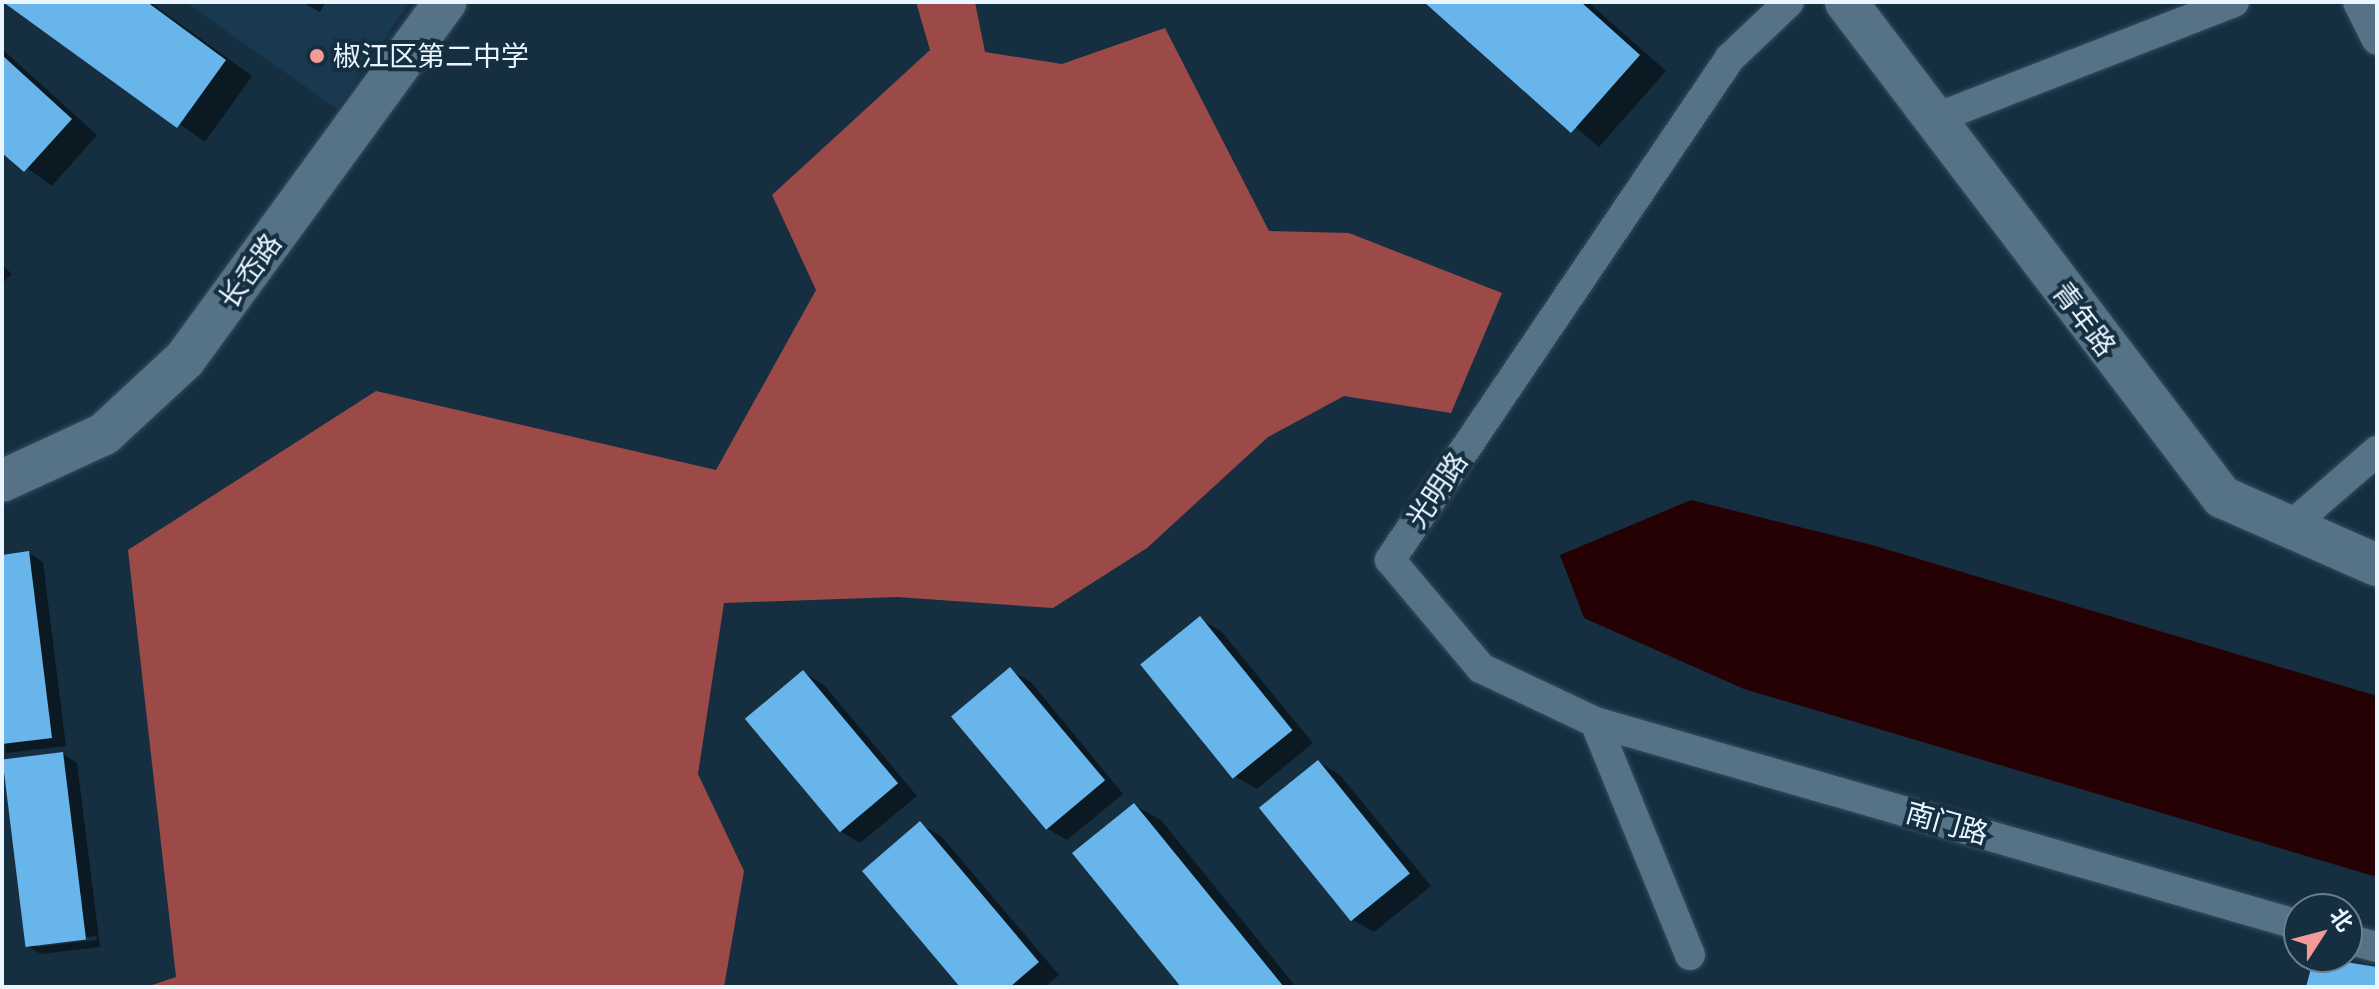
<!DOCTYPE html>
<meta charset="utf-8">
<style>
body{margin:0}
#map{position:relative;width:2379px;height:989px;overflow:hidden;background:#152f41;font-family:Cabin,"Noto Sans SC",sans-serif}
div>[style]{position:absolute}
.built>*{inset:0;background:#183950}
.forest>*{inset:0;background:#9b4a48}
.water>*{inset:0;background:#260103}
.shadow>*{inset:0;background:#0007}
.building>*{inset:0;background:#68b5eb;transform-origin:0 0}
.roads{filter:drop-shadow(0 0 2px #384c5b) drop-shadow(0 0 2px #384c5b)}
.street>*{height:30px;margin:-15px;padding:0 15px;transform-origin:15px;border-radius:15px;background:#567286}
.secondary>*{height:42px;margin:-21px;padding:0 21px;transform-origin:21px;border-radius:21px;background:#567286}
.dots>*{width:22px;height:22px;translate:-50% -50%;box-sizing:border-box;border:4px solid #152f41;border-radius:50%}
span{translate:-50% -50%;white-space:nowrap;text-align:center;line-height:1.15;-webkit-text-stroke:8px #152f41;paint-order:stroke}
.poi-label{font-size:28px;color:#e9f5ff}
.left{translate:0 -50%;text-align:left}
.street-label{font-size:28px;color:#e9f5ff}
.frame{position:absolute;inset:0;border:4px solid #e9f5ff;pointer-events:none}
.north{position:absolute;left:2283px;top:893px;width:80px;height:80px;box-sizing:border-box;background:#152f41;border:2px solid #6a7e8d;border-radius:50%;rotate:54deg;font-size:22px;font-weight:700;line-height:32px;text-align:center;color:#e9f5ff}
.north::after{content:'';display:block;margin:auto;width:28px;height:36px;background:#f59b97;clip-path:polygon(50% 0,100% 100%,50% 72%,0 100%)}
</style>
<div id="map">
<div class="built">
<i style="clip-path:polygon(185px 2px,410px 2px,337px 109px)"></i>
</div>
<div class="forest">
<i style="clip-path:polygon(916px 2px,975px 2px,985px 52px,1062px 64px,1165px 28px,1269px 231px,1349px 233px,1502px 293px,1451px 413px,1344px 396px,1268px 437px,1147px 548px,1053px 608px,897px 597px,724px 603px,698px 774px,744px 871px,724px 987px,146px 987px,176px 977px,128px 550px,376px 391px,716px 470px,816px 290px,772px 195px,930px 50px)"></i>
</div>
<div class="water">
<i style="clip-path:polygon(1691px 500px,1872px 545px,2377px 696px,2377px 877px,1744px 689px,1584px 618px,1560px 555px)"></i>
</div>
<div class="shadow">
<i style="clip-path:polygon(7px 2px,150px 2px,252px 76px,205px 142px)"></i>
<i style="clip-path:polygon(302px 2px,326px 2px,320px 12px)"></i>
<i style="clip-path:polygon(1427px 2px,1588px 2px,1666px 71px,1599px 147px)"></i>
<i style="clip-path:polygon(2px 49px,97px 135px,52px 186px,2px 150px)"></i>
<i style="clip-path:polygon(2px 265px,12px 274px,2px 284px)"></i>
<i style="clip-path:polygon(29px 553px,43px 562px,66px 746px,6px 753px,2px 557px)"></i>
<i style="clip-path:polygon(1200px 619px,1221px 631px,1313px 743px,1257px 789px,1236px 777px)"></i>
<i style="clip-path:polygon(1010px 670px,1031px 682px,1123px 794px,1067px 840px,1046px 828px)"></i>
<i style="clip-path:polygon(804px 673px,824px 685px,917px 796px,860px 843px,840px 831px,747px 720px)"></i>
<i style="clip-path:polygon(evenodd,63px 754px,77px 763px,100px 947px,41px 954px,27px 946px,63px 754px,96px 936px,97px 940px,37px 947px,37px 943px,96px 936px)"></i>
<i style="clip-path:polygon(1318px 762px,1339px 774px,1431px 886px,1374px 932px,1353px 920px)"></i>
<i style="clip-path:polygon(1134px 805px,1161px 820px,1296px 987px,1183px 987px)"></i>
<i style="clip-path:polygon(920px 824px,941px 836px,1059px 975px,1045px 987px,963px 987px)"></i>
<i style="clip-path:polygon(2317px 957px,2377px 969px,2377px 987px,2308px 987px)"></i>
</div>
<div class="building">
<i style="clip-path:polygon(3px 2px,147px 2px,226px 60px,177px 128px)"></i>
<i style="clip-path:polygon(1424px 2px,1581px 2px,1640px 55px,1571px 133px)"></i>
<i style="clip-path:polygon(2px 55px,72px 119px,24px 172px,2px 153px)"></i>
<i style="clip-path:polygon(29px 551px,52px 738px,2px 744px,2px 555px)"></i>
<i style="left:1200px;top:616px;width:147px;height:77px;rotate:51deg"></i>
<i style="left:1010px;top:667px;width:148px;height:77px;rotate:50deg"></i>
<i style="left:803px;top:670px;width:148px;height:76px;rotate:50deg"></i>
<i style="left:63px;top:752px;width:189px;height:61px;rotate:83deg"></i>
<i style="left:1318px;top:760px;width:146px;height:76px;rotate:51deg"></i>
<i style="clip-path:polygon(1134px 803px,1284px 987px,1181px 987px,1072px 853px)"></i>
<i style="clip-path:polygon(920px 821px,1039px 962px,1010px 987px,960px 987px,862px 871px)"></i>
<i style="clip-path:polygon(2314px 957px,2377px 967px,2377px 987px,2306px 987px)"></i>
</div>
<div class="roads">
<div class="street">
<i style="left:2358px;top:2px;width:42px;rotate:63.4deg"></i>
<i style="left:1934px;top:119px;width:322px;rotate:-21.3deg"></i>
<i style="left:2287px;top:529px;width:119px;rotate:-40.9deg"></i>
<i style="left:1595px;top:722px;width:733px;rotate:16.09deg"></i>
<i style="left:2347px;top:939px;width:31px;rotate:15deg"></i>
<i style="left:1690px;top:955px;width:252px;rotate:-112.2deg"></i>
<i style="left:1595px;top:722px;width:126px;rotate:-154.7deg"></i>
<i style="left:1481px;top:668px;width:141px;rotate:-130.1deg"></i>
<i style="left:1390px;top:560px;width:606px;rotate:-55.89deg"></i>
<i style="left:1730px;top:58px;width:81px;rotate:-43.5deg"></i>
</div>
<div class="secondary">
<i style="left:1846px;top:2px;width:622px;rotate:52.78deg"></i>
<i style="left:2222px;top:497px;width:169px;rotate:23.7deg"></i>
<i style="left:2px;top:481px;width:112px;rotate:-24.7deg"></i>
<i style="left:104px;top:434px;width:110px;rotate:-42.8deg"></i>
<i style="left:185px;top:359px;width:442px;rotate:-53.9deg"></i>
</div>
</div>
<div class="dots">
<i style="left:317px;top:56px;background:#f59b97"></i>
</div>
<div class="poi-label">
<span class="left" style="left:333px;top:56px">椒江区第二中学</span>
</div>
<div class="street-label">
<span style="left:250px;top:271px;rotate:-54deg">长岙路</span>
<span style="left:2084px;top:319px;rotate:53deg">青年路</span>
<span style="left:1437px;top:490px;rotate:-56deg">光明路</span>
<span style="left:1947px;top:823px;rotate:16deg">南门路</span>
</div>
<div class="frame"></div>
<div class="north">北</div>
</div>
